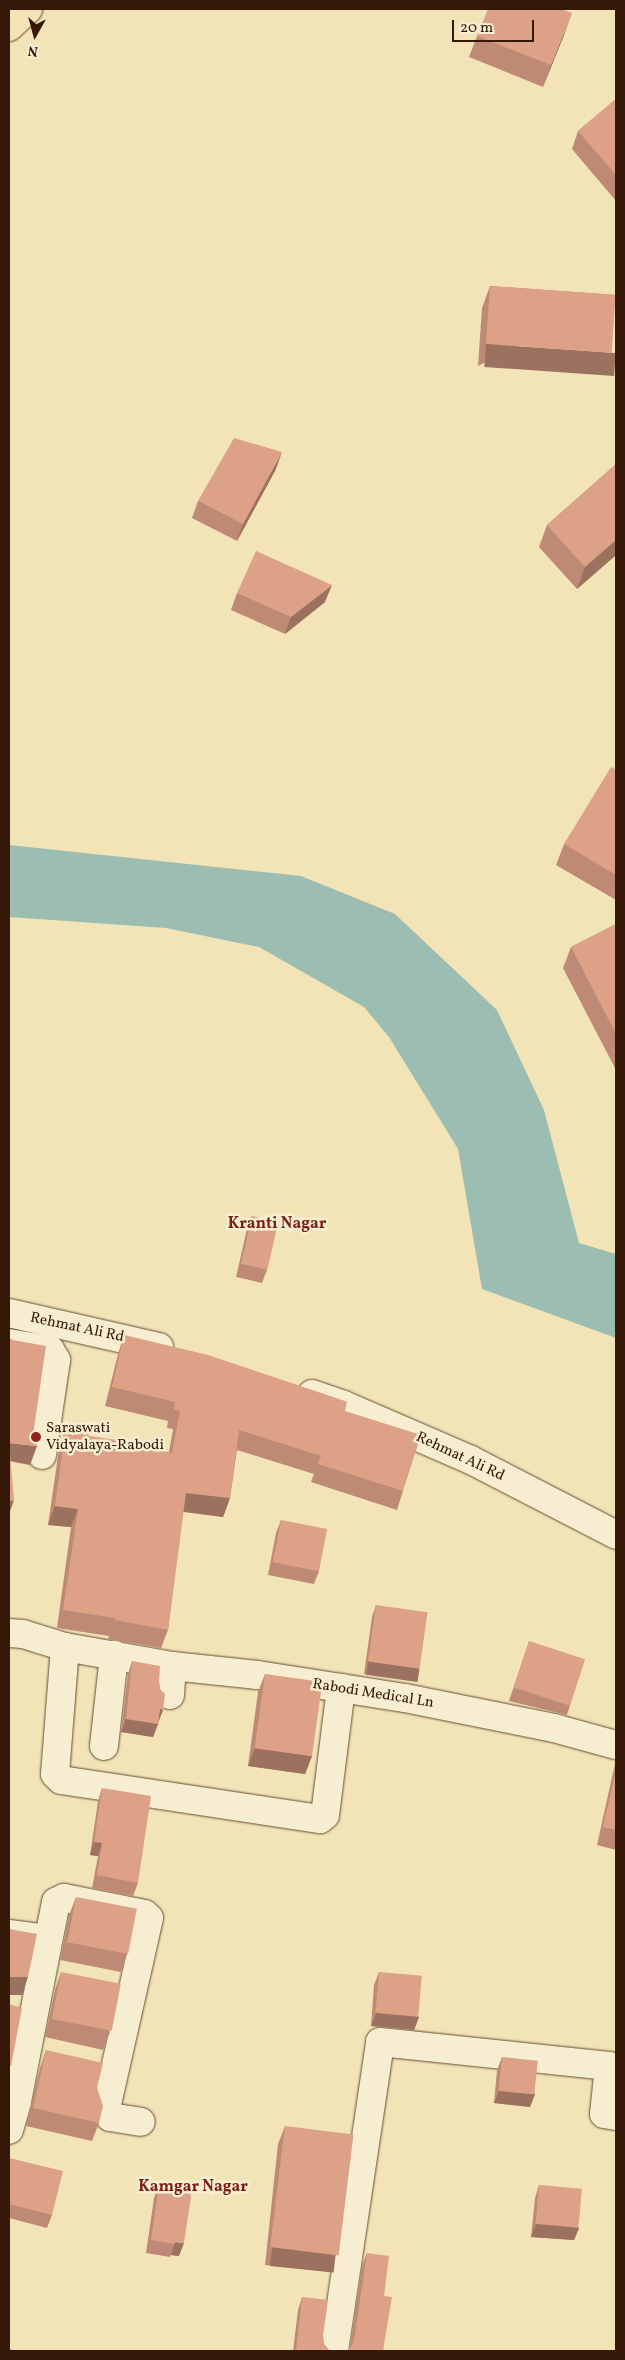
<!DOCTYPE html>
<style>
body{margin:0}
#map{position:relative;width:625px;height:2360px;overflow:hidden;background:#f2e4b6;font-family:Vollkorn,serif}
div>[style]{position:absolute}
.water>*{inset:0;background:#9cbeb2}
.roads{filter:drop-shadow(0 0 1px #644b34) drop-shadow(0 0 1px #644b34)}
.minor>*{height:28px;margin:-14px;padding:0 14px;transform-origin:14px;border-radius:14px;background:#f7edd0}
.major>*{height:28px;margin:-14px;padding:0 14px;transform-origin:14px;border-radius:14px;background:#f2e4b6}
.wall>*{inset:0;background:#be8a75}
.shaded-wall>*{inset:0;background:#9b715f;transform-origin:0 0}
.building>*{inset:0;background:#dda188;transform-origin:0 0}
.dots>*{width:14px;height:14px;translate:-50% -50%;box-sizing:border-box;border:2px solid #f7edd0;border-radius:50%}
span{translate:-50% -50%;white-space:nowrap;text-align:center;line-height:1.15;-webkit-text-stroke:5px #f7edd0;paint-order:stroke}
.street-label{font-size:15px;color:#351808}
.poi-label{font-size:15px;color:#351808}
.left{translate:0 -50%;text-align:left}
.neighbourhood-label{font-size:16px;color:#7a1f14;font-weight:700}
.frame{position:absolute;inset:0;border:10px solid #351808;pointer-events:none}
.north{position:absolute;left:10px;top:10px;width:50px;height:50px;-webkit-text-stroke:4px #f7edd0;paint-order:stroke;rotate:187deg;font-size:14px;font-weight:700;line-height:20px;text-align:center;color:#351808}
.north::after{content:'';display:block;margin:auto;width:18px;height:22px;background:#351808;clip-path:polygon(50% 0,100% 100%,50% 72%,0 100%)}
.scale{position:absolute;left:452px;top:20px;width:82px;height:22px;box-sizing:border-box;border:2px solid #351808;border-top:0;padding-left:6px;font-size:15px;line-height:18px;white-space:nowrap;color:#351808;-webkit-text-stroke:4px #f7edd0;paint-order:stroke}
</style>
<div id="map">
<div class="water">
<i style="clip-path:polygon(9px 845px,301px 876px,395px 914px,497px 1010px,544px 1110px,579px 1243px,616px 1254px,616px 1338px,482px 1289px,458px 1149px,389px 1037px,364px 1007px,259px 947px,166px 928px,9px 917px)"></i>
</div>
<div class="roads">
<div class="minor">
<i style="left:9px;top:1313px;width:154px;rotate:12.8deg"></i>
<i style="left:9px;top:1343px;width:42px;rotate:9.7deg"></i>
<i style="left:50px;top:1350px;width:12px;rotate:59deg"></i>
<i style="left:56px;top:1360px;width:96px;rotate:98.4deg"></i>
<i style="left:312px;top:1394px;width:34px;rotate:19deg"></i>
<i style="left:344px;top:1405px;width:138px;rotate:23.4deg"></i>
<i style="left:471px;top:1460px;width:163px;rotate:27.3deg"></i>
<i style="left:9px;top:1633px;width:14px;rotate:4deg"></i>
<i style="left:23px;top:1634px;width:44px;rotate:17.2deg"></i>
<i style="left:65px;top:1647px;width:109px;rotate:10.1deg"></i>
<i style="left:172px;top:1666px;width:86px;rotate:6deg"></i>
<i style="left:258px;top:1675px;width:149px;rotate:8.9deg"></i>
<i style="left:405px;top:1698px;width:152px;rotate:11.4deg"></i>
<i style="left:554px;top:1728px;width:64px;rotate:15.3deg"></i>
<i style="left:65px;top:1647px;width:127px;rotate:94.5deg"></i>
<i style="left:55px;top:1774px;width:8px;rotate:45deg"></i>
<i style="left:61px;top:1780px;width:262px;rotate:8.6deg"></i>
<i style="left:320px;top:1819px;width:6px;rotate:-39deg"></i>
<i style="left:325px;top:1815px;width:128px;rotate:-82.8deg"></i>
<i style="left:170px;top:1695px;width:29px;rotate:-86deg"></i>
<i style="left:104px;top:1746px;width:92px;rotate:-83.7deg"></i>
<i style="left:9px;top:1934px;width:33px;rotate:7deg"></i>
<i style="left:42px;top:1938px;width:10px;rotate:61deg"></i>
<i style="left:47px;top:1947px;width:158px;rotate:101deg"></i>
<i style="left:17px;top:2102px;width:29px;rotate:106deg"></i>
<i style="left:47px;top:1947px;width:46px;rotate:-78.7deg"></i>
<i style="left:56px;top:1902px;width:9px;rotate:-27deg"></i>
<i style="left:64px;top:1898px;width:82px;rotate:11.3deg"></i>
<i style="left:144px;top:1914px;width:6px;rotate:39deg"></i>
<i style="left:149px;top:1918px;width:196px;rotate:102.7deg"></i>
<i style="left:106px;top:2109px;width:9px;rotate:63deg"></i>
<i style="left:110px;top:2117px;width:31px;rotate:9deg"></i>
<i style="left:334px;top:2351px;width:312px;rotate:-81.5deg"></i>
<i style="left:380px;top:2042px;width:230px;rotate:6deg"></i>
<i style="left:609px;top:2066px;width:48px;rotate:95.9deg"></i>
<i style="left:604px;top:2114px;width:12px;rotate:9deg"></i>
</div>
<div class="major">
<i style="left:9px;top:27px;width:26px;rotate:-43deg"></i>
</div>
</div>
<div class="wall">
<i style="clip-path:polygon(564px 35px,543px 87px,469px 57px,477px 36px)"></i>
<i style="clip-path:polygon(616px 99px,616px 201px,572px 149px,578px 131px)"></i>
<i style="clip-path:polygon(490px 286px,616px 295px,478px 366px,482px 308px)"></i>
<i style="clip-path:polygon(616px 464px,616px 555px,577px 589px,539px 547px,547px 525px)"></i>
<i style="clip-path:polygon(276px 469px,237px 541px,192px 518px,198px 501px)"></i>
<i style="clip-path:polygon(237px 593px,325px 602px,285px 634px,231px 610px)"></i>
<i style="clip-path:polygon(616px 770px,616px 900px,556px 865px,564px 844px)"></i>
<i style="clip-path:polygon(616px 924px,616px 1070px,563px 968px,571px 947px)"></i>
<i style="clip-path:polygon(252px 1216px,267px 1270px,262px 1283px,236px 1277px,247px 1229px)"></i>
<i style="clip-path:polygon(124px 1335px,345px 1411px,403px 1491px,397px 1510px,311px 1482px,314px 1474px,237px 1450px,230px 1498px,223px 1517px,183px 1512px,168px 1630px,161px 1648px,108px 1639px,109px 1636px,57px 1628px,71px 1527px,48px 1525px,59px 1449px,65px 1431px,130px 1447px,169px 1452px,173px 1429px,167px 1428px,168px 1421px,105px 1406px,118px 1354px)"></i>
<i style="clip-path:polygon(281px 1520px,319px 1571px,314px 1584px,268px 1575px,276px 1533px)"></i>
<i style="clip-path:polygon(376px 1605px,415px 1681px,364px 1674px,372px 1617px)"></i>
<i style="clip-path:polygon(529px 1641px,571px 1702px,567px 1715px,509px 1701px)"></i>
<i style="clip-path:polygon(132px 1661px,159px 1682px,163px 1710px,153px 1737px,121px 1732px,128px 1674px)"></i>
<i style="clip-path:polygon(265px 1674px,312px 1756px,305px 1774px,248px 1766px,258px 1692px)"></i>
<i style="clip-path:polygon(616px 1759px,616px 1850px,597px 1845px)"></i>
<i style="clip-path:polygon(102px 1788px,138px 1883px,133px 1896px,92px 1888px,98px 1856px,90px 1855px,98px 1801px)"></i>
<i style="clip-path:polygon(76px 1897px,127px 1954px,121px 1972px,60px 1960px,69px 1915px)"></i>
<i style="clip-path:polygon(61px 1972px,110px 2032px,103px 2050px,45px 2037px,55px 1990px)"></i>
<i style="clip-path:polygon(379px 1972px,419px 2017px,414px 2030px,371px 2026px,374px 1985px)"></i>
<i style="clip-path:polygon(46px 2050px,97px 2088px,99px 2123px,92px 2141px,26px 2126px,40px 2068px)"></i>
<i style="clip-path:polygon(502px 2057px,535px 2094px,530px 2107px,494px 2103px,497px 2070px)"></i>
<i style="clip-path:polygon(285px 2126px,336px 2254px,330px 2272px,265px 2265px,278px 2144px)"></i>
<i style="clip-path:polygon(9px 2158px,52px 2215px,47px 2228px,9px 2218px)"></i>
<i style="clip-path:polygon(159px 2185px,179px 2256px,171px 2255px,170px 2257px,146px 2253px,154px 2198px)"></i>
<i style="clip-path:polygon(539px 2185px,579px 2228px,574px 2240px,531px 2237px,535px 2198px)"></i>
<i style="clip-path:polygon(367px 2253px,384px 2296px,383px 2351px,350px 2348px,362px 2266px)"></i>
<i style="clip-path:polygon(302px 2297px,323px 2336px,324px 2344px,329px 2350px,331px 2351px,293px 2351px,298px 2310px)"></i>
</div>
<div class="shaded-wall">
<i style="clip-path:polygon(572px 13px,564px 35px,543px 87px,551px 65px)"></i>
<i style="left:486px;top:344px;width:130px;height:23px;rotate:4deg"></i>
<i style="clip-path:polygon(282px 452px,276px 469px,237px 541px,243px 524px)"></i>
<i style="clip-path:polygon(616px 540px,616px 555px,577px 589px,585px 567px)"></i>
<i style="clip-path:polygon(332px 585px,325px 602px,285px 634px,291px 617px)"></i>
<i style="clip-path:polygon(9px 1443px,37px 1446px,30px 1465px,9px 1461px)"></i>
<i style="clip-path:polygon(186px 1493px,230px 1498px,223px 1517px,179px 1511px)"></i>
<i style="clip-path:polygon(14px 1500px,9px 1515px,9px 1501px)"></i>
<i style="clip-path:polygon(55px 1506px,78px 1509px,71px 1527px,48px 1525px)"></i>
<i style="left:368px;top:1661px;width:52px;height:14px;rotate:8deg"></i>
<i style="clip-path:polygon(160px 1709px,163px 1710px,158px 1722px,155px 1722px)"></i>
<i style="clip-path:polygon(126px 1719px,158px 1724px,153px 1737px,121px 1732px)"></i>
<i style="clip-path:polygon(255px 1748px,312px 1756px,305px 1774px,248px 1766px)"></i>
<i style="clip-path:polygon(94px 1842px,102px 1843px,98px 1856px,90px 1855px)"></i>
<i style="clip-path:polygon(9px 1977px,28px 1977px,22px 1995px,9px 1995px)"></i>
<i style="clip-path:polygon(376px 2013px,419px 2017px,414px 2030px,371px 2026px)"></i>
<i style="clip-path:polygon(499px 2091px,535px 2094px,530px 2107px,494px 2103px)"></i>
<i style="clip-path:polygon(536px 2224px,579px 2228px,574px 2240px,531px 2237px)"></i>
<i style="clip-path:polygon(175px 2242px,184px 2243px,179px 2256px,171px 2255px)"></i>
<i style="left:272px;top:2247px;width:64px;height:19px;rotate:6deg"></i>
</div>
<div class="building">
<i style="clip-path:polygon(488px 9px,561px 9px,572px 13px,551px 65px,477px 36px)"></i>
<i style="clip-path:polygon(616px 99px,616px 175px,578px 131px)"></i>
<i style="left:490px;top:286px;width:126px;height:58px;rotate:4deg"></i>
<i style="clip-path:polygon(234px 438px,282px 452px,243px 524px,198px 501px)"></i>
<i style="clip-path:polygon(616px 464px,616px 540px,585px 567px,547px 525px)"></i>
<i style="clip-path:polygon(256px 551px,332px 585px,291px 617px,237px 593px)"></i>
<i style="clip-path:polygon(611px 767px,616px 770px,616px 875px,564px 844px)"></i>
<i style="clip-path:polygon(616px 924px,616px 1034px,571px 947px)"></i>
<i style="left:252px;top:1216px;width:27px;height:49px;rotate:13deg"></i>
<i style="clip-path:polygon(124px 1335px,208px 1355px,345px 1401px,347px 1402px,345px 1411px,421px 1435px,403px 1491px,318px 1464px,321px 1456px,239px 1430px,230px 1498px,186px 1493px,168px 1630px,115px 1620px,115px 1618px,63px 1610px,78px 1509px,55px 1506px,65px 1431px,89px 1434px,89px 1436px,131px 1442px,130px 1447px,172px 1453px,180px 1411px,174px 1410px,175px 1402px,112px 1387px)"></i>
<i style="clip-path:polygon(9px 1338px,13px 1340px,46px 1346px,33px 1435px,37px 1446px,9px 1443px,14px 1500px,9px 1501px)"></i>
<i style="left:281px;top:1520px;width:47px;height:43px;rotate:11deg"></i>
<i style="left:376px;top:1605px;width:52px;height:57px;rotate:8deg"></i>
<i style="left:529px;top:1641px;width:59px;height:49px;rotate:18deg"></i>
<i style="clip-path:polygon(132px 1661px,160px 1666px,159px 1682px,160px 1689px,165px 1694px,163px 1710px,160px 1709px,158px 1724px,126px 1719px)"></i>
<i style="left:265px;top:1674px;width:58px;height:75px;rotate:8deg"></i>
<i style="clip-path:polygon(616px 1770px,616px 1830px,603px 1827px)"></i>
<i style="clip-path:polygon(102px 1788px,151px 1796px,138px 1883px,97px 1875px,102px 1843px,94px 1842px)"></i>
<i style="left:76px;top:1897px;width:62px;height:46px;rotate:11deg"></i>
<i style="clip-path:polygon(9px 1929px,37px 1934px,28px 1977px,9px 1977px)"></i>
<i style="left:61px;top:1972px;width:61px;height:48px;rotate:11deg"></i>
<i style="left:379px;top:1972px;width:43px;height:41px;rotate:5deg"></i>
<i style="clip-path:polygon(9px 2004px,22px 2008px,11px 2066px,9px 2066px)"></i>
<i style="clip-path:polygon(46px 2050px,103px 2063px,97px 2088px,103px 2106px,99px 2123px,33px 2108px)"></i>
<i style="left:502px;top:2057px;width:36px;height:34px;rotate:6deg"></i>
<i style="left:285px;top:2126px;width:69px;height:122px;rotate:7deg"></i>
<i style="clip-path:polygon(9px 2158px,63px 2171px,52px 2215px,9px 2204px)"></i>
<i style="clip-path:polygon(159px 2185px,192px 2190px,184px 2243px,175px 2242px,175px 2244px,151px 2240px)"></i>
<i style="left:539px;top:2185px;width:43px;height:39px;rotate:5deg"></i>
<i style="clip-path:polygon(367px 2253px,389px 2256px,384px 2296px,392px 2297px,383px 2351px,346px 2351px,351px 2347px,354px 2340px)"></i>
<i style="clip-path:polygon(302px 2297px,328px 2300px,323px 2336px,324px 2344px,329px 2350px,331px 2351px,296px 2351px)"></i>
<i style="clip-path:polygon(9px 2349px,21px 2351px,9px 2351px)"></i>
</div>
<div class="dots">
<i style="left:36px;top:1437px;background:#8f2418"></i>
</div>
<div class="street-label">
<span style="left:77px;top:1328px;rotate:12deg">Rehmat Ali Rd</span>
<span style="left:460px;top:1457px;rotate:25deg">Rehmat Ali Rd</span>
<span style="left:373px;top:1694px;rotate:9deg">Rabodi Medical Ln</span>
</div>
<div class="poi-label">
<span class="left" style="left:46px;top:1437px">Saraswati<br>Vidyalaya-Rabodi</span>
</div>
<div class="neighbourhood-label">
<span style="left:277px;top:1224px">Kranti Nagar</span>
<span style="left:193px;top:2187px">Kamgar Nagar</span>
</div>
<div class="frame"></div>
<div class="north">N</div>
<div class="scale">20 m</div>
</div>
